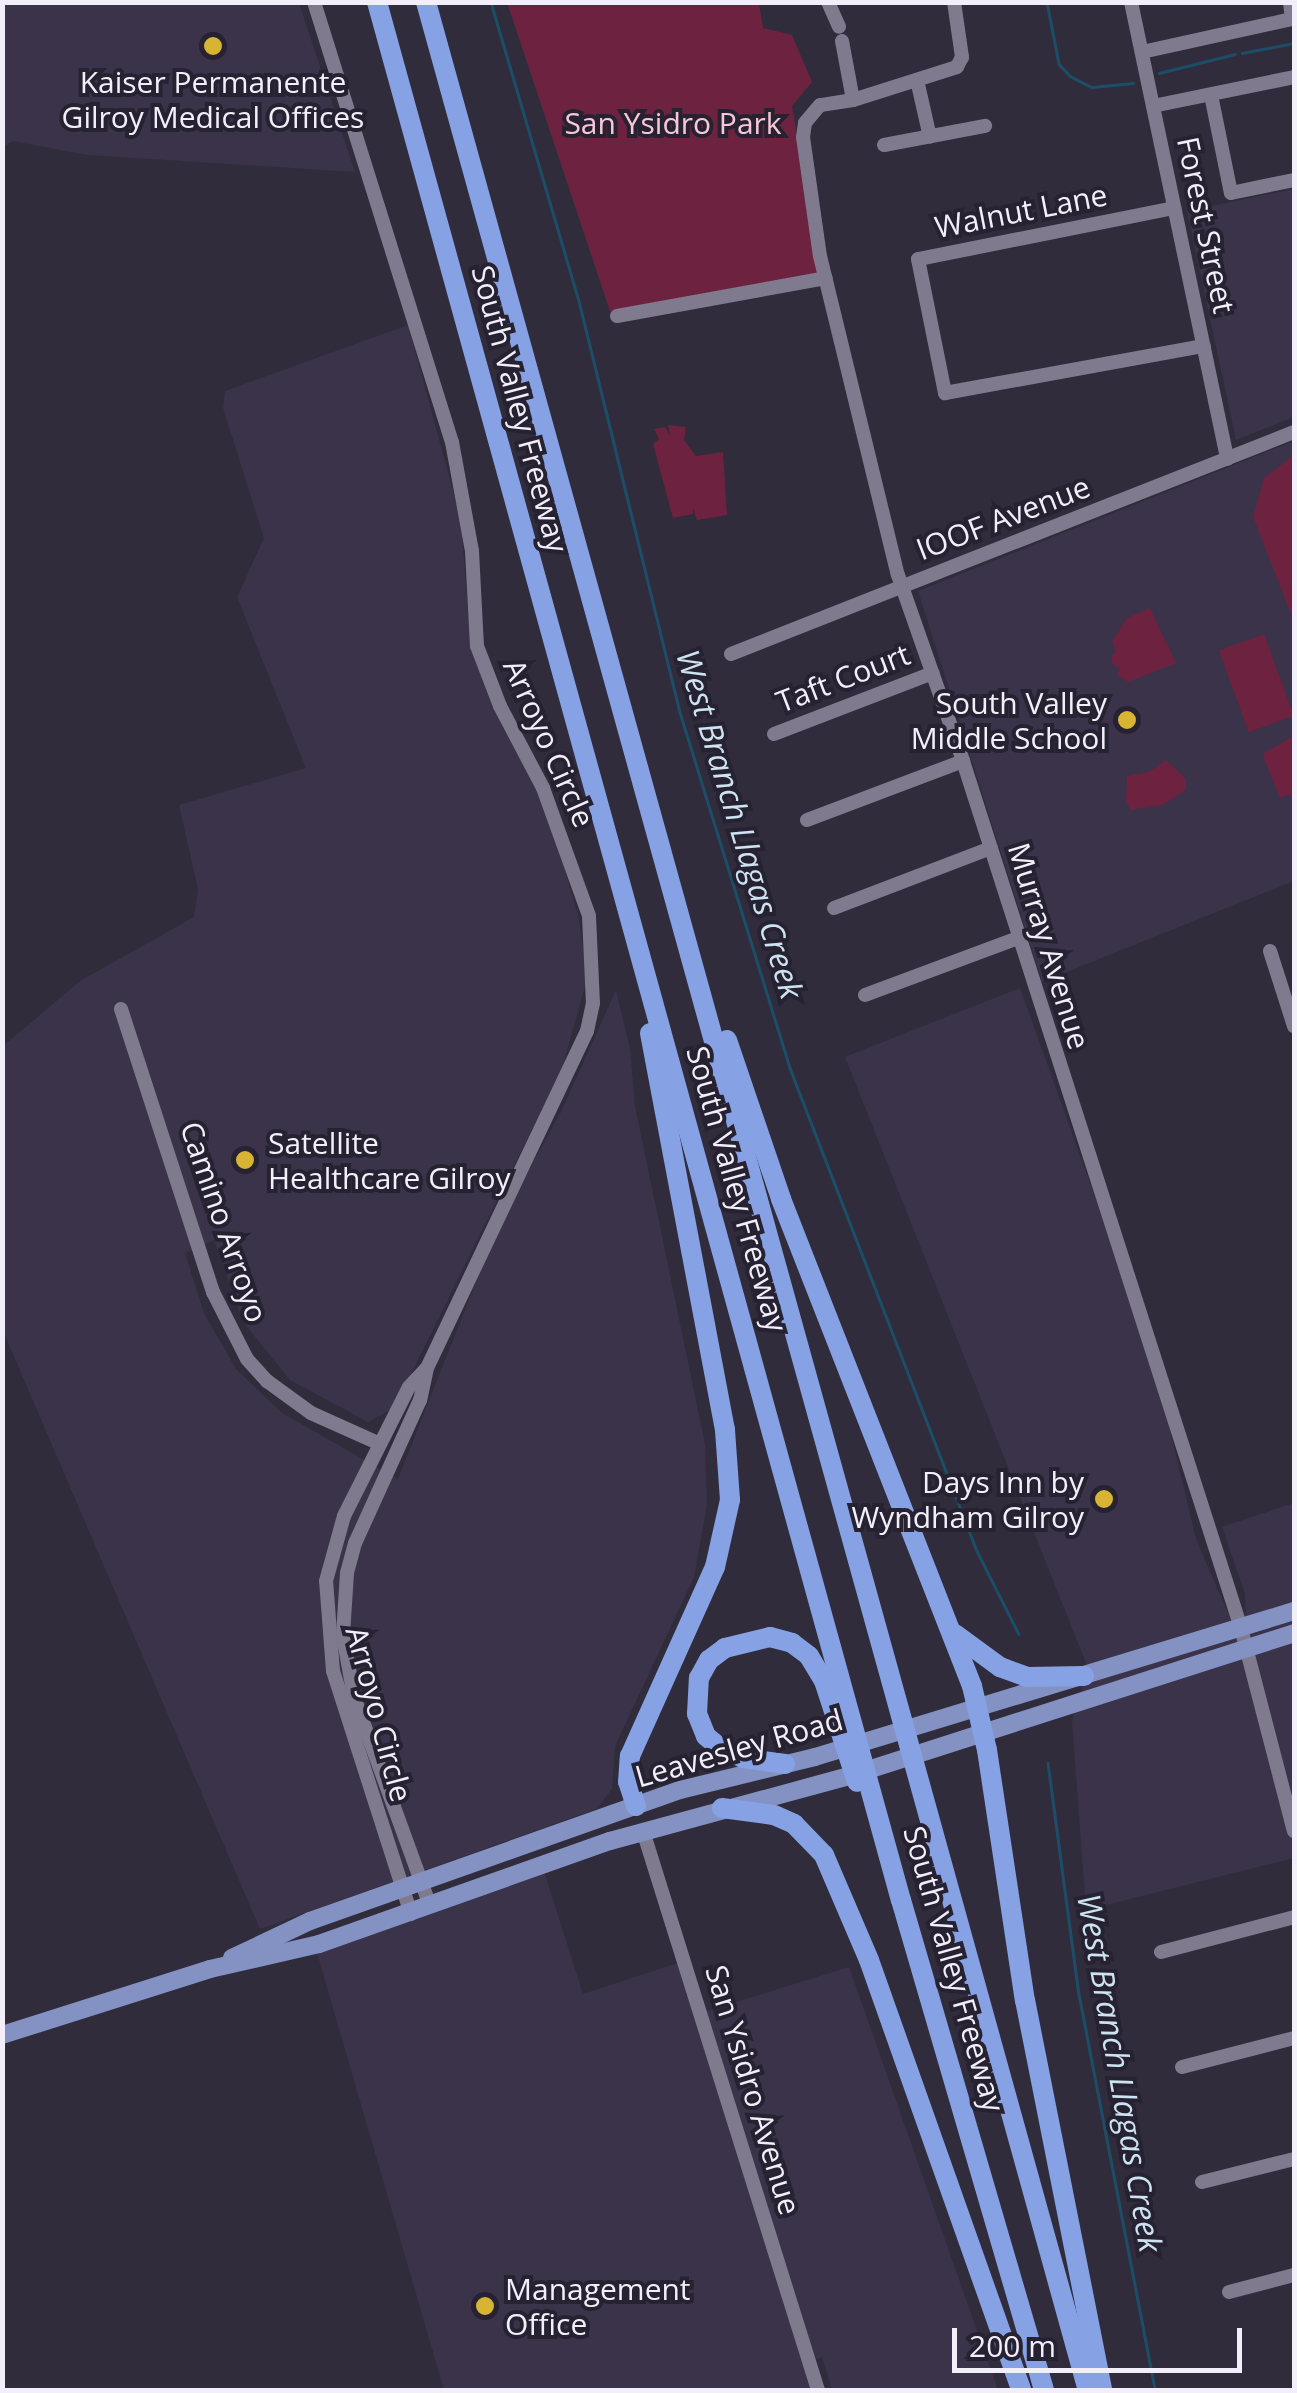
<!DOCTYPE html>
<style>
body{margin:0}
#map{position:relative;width:1297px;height:2393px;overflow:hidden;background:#302c3c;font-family:"Open Sans",sans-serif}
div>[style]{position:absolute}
.built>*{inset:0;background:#3a334a}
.green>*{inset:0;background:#6d2240;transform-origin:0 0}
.stream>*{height:2.5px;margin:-1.25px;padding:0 1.25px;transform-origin:1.25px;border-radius:1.25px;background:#1c4e68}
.minor>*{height:14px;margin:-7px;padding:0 7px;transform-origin:7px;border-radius:7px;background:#7f7a8d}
.major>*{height:18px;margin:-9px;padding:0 9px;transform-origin:9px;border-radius:9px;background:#8392c2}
.highway>*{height:20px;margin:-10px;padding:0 10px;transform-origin:10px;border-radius:10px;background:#86a2e5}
.dots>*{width:28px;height:28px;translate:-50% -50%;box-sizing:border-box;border:5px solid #262232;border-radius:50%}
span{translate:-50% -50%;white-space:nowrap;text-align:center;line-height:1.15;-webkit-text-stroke:8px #262232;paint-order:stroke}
.poi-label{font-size:30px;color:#f2effa}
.right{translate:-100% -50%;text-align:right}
.left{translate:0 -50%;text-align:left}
.park-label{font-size:30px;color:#f8c7d5}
.street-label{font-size:30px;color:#f2effa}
.water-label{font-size:32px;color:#cee3f1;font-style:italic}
.frame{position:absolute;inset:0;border:5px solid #f2effa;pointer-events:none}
.scale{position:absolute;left:952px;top:2328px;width:290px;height:45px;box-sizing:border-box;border:5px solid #f2effa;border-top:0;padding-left:12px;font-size:30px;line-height:35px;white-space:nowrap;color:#f2effa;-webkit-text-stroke:8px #262232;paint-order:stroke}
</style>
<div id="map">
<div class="built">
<i style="clip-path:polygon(3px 2px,299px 3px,355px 172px,87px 155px,13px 141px,3px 147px)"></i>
<i style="clip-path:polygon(1294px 189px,1294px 417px,1236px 440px,1187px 211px)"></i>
<i style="clip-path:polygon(408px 325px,461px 520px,471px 649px,536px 772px,579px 918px,587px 979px,562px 1069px,394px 1408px,368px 1422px,290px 1380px,243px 1322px,214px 1240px,185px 1253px,204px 1313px,236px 1369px,282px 1413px,398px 1479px,499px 1224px,561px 1112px,616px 990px,630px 1049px,635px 1106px,705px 1444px,707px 1505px,694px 1577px,615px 1746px,612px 1789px,596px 1809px,260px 1929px,3px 1331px,2px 1047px,80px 981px,194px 917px,198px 890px,179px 805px,306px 768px,237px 597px,264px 538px,223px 408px,225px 391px)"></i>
<i style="clip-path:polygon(1294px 441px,1294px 881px,1042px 982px,918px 591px)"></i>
<i style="clip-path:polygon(1020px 988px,1153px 1359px,1196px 1539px,1247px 1657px,1245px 1594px,1222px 1527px,1294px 1503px,1294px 1858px,1086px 1910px,1072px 1721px,1088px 1668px,845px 1057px)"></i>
<i style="clip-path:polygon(542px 1865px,583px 1994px,684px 1961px,701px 2013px,849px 1967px,998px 2390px,832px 2390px,822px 2357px,809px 2362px,818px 2390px,444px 2390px,317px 1953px)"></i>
</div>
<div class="green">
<i style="clip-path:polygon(522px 2px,759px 3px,763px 28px,792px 35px,812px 82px,792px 106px,821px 276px,611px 314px,508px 5px)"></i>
<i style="clip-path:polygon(668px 425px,686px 427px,684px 440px,696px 456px,723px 452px,727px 515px,697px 520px,693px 508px,693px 514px,673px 518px,653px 444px,659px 439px,654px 429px,665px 427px,670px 435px)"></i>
<i style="clip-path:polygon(1294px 455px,1294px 622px,1253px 517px,1264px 478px)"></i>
<i style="clip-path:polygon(1150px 608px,1176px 663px,1128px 682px,1117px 675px,1120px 668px,1113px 665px,1111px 656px,1116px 651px,1112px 642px,1127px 618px)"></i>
<i style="left:1264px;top:634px;width:87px;height:48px;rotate:70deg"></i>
<i style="clip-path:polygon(1294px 736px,1294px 794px,1280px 798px,1262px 754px)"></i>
<i style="clip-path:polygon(1166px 760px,1186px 779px,1186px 790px,1162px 805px,1131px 810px,1126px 802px,1127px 776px,1149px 772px)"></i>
</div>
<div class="stream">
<i style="left:491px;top:2px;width:316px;rotate:73.6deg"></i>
<i style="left:580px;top:305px;width:416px;rotate:76.2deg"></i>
<i style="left:679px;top:709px;width:376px;rotate:72.8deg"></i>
<i style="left:790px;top:1068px;width:518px;rotate:68.84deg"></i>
<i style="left:977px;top:1551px;width:93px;rotate:63.2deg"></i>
<i style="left:1047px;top:2px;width:63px;rotate:79deg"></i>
<i style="left:1059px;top:64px;width:16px;rotate:47deg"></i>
<i style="left:1070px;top:76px;width:25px;rotate:27deg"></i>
<i style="left:1092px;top:87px;width:41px;rotate:-5.6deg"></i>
<i style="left:1242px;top:53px;width:53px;rotate:-10.9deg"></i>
<i style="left:1159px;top:73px;width:78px;rotate:-14deg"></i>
<i style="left:1048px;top:1763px;width:233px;rotate:82.4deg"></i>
<i style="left:1079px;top:1994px;width:403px;rotate:79.1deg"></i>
</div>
<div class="minor">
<i style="left:314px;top:2px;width:461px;rotate:72.6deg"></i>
<i style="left:452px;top:442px;width:111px;rotate:79.6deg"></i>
<i style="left:472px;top:551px;width:95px;rotate:87deg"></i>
<i style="left:477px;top:646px;width:64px;rotate:69deg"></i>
<i style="left:500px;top:706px;width:93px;rotate:62.3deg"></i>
<i style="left:543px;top:788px;width:136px;rotate:70.2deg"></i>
<i style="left:589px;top:916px;width:87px;rotate:87.4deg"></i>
<i style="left:593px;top:1003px;width:29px;rotate:102deg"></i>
<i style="left:587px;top:1031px;width:373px;rotate:115.4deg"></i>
<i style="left:427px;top:1368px;width:33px;rotate:102deg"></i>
<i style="left:420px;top:1400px;width:157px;rotate:114.4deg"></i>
<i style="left:355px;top:1543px;width:31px;rotate:105deg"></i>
<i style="left:347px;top:1573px;width:62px;rotate:93.7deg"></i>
<i style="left:343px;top:1635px;width:63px;rotate:79.9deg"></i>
<i style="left:354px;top:1697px;width:222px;rotate:70deg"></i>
<i style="left:828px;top:2px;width:27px;rotate:66deg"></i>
<i style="left:954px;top:2px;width:56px;rotate:81.7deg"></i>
<i style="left:962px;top:57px;width:11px;rotate:117deg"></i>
<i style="left:957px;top:67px;width:109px;rotate:162.4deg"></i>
<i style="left:853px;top:100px;width:33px;rotate:171deg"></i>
<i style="left:820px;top:105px;width:23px;rotate:130deg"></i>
<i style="left:805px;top:123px;width:14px;rotate:98deg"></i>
<i style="left:803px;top:137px;width:120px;rotate:81.9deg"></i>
<i style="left:820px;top:256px;width:328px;rotate:76.3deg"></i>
<i style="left:898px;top:575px;width:197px;rotate:70.7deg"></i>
<i style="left:963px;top:761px;width:910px;rotate:72.22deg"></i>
<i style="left:1241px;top:1628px;width:210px;rotate:75.4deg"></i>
<i style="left:1131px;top:2px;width:467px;rotate:78.1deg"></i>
<i style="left:842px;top:41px;width:60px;rotate:79.4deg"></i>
<i style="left:1142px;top:52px;width:154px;rotate:-12.4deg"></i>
<i style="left:1292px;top:19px;width:17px;rotate:-97deg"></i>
<i style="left:917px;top:80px;width:58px;rotate:77.2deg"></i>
<i style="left:1211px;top:95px;width:100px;rotate:78.5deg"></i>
<i style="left:1231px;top:193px;width:64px;rotate:-11.7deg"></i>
<i style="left:1153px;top:106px;width:144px;rotate:-11.6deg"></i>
<i style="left:884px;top:145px;width:103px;rotate:-10.7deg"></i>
<i style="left:1174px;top:208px;width:261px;rotate:168.7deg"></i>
<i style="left:918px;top:259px;width:137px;rotate:78.6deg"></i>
<i style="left:945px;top:393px;width:263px;rotate:-10.3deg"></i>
<i style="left:617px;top:316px;width:212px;rotate:-10.3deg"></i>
<i style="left:731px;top:654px;width:605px;rotate:-21.52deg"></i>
<i style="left:774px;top:734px;width:170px;rotate:-21deg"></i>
<i style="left:807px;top:820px;width:167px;rotate:-20.7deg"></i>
<i style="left:834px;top:908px;width:168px;rotate:-20.9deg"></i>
<i style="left:1270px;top:951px;width:79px;rotate:72.3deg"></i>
<i style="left:865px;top:995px;width:163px;rotate:-20.4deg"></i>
<i style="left:121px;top:1009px;width:298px;rotate:72deg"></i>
<i style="left:213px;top:1292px;width:75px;rotate:63.1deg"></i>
<i style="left:247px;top:1359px;width:30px;rotate:48deg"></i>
<i style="left:267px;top:1381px;width:54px;rotate:36deg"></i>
<i style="left:311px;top:1413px;width:73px;rotate:24.1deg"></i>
<i style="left:643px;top:1831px;width:586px;rotate:72.62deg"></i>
<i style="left:411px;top:1914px;width:255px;rotate:-107.8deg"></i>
<i style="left:333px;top:1671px;width:90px;rotate:-94.4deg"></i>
<i style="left:326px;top:1581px;width:67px;rotate:-74.5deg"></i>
<i style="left:344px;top:1516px;width:144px;rotate:-63.3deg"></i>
<i style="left:409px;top:1387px;width:25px;rotate:-47deg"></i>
<i style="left:1161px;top:1952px;width:138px;rotate:-14.7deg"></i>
<i style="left:1182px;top:2067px;width:116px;rotate:-14.5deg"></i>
<i style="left:1202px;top:2182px;width:95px;rotate:-14deg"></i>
<i style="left:1229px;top:2292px;width:67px;rotate:-14.7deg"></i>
</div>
<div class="major">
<i style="left:232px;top:1958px;width:86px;rotate:-25.4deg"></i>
<i style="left:310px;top:1921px;width:393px;rotate:-19.5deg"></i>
<i style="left:680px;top:1790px;width:139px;rotate:-13.7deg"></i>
<i style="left:815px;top:1757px;width:501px;rotate:-16.95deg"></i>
<i style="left:2px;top:2035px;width:218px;rotate:-17.6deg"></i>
<i style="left:210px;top:1969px;width:112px;rotate:-12.9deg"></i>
<i style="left:319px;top:1944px;width:309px;rotate:-19.5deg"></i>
<i style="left:610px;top:1841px;width:245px;rotate:-15.2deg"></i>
<i style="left:846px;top:1777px;width:471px;rotate:-17.8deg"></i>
</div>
<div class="highway">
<i style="left:377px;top:2px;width:1969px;rotate:74.57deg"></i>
<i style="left:901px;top:1900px;width:510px;rotate:73.73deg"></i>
<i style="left:426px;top:2px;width:2478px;rotate:74.51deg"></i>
<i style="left:727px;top:1040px;width:168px;rotate:71.2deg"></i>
<i style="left:781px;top:1199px;width:523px;rotate:68.59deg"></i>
<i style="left:972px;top:1686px;width:66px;rotate:76.8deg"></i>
<i style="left:987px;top:1750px;width:253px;rotate:81.4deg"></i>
<i style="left:1025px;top:2000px;width:398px;rotate:78.8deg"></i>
<i style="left:955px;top:1634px;width:56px;rotate:36.3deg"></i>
<i style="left:1000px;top:1667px;width:29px;rotate:20deg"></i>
<i style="left:1027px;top:1677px;width:57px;rotate:-1deg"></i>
<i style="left:785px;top:1764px;width:42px;rotate:-171.9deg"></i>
<i style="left:743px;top:1758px;width:26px;rotate:-155deg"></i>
<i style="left:719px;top:1747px;width:17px;rotate:-140deg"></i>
<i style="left:706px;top:1736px;width:24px;rotate:-112deg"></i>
<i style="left:697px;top:1714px;width:36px;rotate:-87deg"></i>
<i style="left:699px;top:1678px;width:21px;rotate:-61deg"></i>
<i style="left:709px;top:1660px;width:20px;rotate:-37deg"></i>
<i style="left:725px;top:1648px;width:46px;rotate:-13.7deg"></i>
<i style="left:770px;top:1637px;width:23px;rotate:15deg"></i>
<i style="left:792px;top:1643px;width:21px;rotate:37deg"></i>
<i style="left:809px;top:1656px;width:29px;rotate:59deg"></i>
<i style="left:824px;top:1681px;width:106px;rotate:71.9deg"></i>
<i style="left:636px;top:1806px;width:25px;rotate:-108deg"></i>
<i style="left:628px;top:1782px;width:26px;rotate:-86deg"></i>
<i style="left:630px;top:1756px;width:207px;rotate:-65.8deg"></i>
<i style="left:715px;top:1567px;width:69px;rotate:-77.4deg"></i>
<i style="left:730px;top:1500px;width:70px;rotate:-94.1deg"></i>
<i style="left:725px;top:1430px;width:404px;rotate:-100.7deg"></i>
<i style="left:722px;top:1808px;width:52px;rotate:7.7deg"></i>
<i style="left:774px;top:1815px;width:22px;rotate:24deg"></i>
<i style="left:794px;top:1824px;width:43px;rotate:45.9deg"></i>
<i style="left:824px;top:1855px;width:114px;rotate:66.8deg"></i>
<i style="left:869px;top:1960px;width:456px;rotate:70.5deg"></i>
</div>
<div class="dots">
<i style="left:213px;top:46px;background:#d8b434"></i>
<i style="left:1127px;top:720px;background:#d8b434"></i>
<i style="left:245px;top:1160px;background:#d8b434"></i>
<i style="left:1104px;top:1499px;background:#d8b434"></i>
<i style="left:485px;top:2306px;background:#d8b434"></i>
</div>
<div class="poi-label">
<span style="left:213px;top:99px">Kaiser Permanente<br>Gilroy Medical Offices</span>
<span class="right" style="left:1107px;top:720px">South Valley<br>Middle School</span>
<span class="left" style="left:268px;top:1160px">Satellite<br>Healthcare Gilroy</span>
<span class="right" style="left:1084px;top:1499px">Days Inn by<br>Wyndham Gilroy</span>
<span class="left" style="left:505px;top:2306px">Management<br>Office</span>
</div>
<div class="park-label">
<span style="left:673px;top:123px">San Ysidro Park</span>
</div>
<div class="street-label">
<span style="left:1021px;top:211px;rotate:-11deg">Walnut Lane</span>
<span style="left:1206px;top:225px;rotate:78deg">Forest Street</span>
<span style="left:520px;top:409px;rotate:75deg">South Valley Freeway</span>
<span style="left:1003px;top:518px;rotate:-21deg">IOOF Avenue</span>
<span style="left:843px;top:678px;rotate:-21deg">Taft Court</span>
<span style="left:549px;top:743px;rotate:66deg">Arroyo Circle</span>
<span style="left:1049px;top:946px;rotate:73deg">Murray Avenue</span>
<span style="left:737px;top:1189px;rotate:74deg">South Valley Freeway</span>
<span style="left:224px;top:1222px;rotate:71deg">Camino Arroyo</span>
<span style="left:379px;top:1714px;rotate:75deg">Arroyo Circle</span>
<span style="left:739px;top:1748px;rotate:-16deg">Leavesley Road</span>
<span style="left:954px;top:1969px;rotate:74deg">South Valley Freeway</span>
<span style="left:753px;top:2090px;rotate:73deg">San Ysidro Avenue</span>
</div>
<div class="water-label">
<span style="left:740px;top:824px;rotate:73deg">West Branch Llagas Creek</span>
<span style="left:1120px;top:2073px;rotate:80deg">West Branch Llagas Creek</span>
</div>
<div class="frame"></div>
<div class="scale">200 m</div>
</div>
